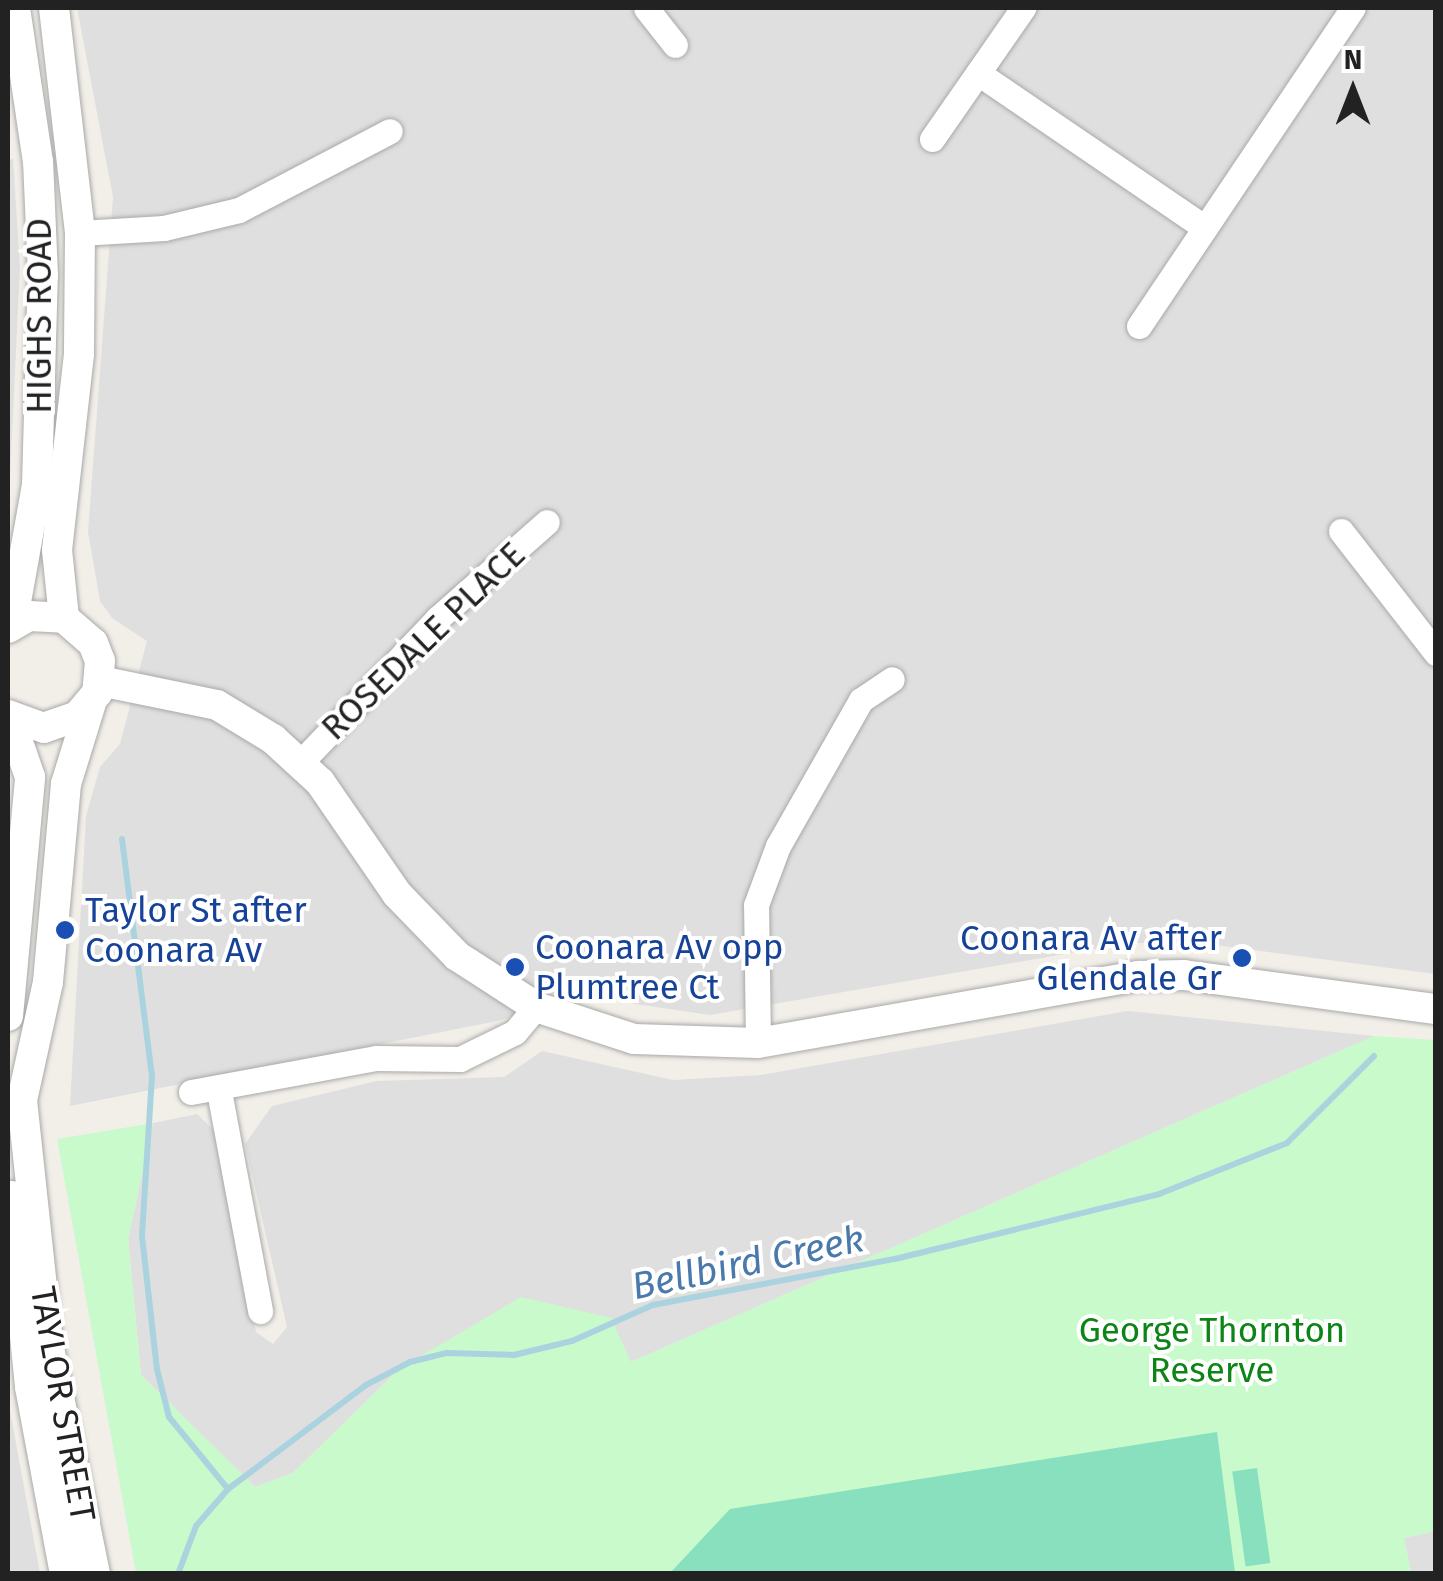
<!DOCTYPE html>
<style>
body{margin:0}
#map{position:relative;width:1443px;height:1581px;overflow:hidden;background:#f2efe9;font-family:"Fira Sans",sans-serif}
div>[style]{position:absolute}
.residential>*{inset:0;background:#e0dfdf}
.park>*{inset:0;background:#c8facc}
.pitch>*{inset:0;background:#88e0be;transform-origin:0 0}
.stream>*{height:6px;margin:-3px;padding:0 3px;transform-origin:3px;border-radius:3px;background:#aad3df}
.roads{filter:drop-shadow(0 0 2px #a9a9a9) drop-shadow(0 0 2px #a9a9a9)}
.minor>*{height:25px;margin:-12.5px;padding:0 12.5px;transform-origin:12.5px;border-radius:12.5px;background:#fff}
.tertiary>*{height:30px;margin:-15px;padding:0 15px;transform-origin:15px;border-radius:15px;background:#fff}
.dots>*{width:28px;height:28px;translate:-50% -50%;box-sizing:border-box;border:5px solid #fff;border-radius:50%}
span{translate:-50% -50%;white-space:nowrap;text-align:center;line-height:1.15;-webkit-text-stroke:8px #fff;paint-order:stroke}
.street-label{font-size:35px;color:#222}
.transit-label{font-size:35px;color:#164399}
.left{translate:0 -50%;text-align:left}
.right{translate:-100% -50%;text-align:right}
.park-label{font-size:35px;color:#0c8416}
.water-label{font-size:38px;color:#4a7aab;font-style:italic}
.frame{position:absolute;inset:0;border:10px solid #222;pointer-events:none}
.north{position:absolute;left:1303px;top:40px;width:100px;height:100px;-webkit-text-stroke:8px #fff;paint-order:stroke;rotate:0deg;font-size:28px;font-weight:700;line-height:40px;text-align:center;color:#222}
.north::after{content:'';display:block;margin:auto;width:35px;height:45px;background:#222;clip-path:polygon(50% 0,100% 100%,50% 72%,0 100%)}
</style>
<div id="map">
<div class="residential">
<i style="clip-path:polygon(77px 8px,1435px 8px,1435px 974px,1200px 943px,1129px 943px,710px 1015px,629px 1003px,581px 986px,502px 1020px,70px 1106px,86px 816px,100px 767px,120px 744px,147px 641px,112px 618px,100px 601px,88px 532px,113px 197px)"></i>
<i style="clip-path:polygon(13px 159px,20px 267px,8px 518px,8px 160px)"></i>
<i style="clip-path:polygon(1128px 1011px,1374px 1036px,631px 1362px,430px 1354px,399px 1369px,293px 1473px,255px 1487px,141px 1375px,128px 1239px,153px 1123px,197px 1114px,219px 1135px,256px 1332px,273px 1344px,287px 1327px,245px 1144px,272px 1106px,377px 1081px,504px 1077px,542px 1051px,673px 1080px,761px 1075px)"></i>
<i style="clip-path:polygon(8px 1400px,40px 1573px,8px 1573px)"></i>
<i style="clip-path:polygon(1435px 1531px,1435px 1573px,1411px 1573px,1404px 1538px)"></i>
</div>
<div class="park">
<i style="clip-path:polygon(1374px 1036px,1435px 1040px,1435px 1531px,1404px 1538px,1411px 1574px,136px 1573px,57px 1139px,153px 1123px,128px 1239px,141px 1375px,255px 1487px,293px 1473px,399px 1369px,521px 1297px,611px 1318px,631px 1362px)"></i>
</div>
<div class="pitch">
<i style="clip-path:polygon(1217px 1432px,1235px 1573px,670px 1573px,730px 1509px)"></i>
<i style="left:1257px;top:1468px;width:96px;height:25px;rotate:82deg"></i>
</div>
<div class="stream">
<i style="left:122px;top:839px;width:239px;rotate:82.8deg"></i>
<i style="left:152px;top:1076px;width:160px;rotate:93.6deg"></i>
<i style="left:142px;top:1236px;width:134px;rotate:83.6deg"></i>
<i style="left:157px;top:1369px;width:49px;rotate:76deg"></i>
<i style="left:169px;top:1417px;width:93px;rotate:50.7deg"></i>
<i style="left:178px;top:1574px;width:51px;rotate:-69.4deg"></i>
<i style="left:196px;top:1526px;width:49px;rotate:-49.1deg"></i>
<i style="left:228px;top:1489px;width:173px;rotate:-37deg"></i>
<i style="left:366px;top:1385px;width:50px;rotate:-27.6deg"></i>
<i style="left:410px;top:1362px;width:38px;rotate:-14deg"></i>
<i style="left:447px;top:1353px;width:67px;rotate:1.7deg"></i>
<i style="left:514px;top:1355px;width:60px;rotate:-13.6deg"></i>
<i style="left:572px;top:1341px;width:89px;rotate:-24deg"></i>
<i style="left:653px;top:1305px;width:246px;rotate:-10.8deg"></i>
<i style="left:895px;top:1259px;width:272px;rotate:-13.8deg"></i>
<i style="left:1159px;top:1194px;width:138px;rotate:-21.7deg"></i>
<i style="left:1287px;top:1143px;width:123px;rotate:-45deg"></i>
</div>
<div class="roads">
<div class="minor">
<i style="left:646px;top:8px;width:47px;rotate:51.9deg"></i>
<i style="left:978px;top:73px;width:273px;rotate:34.3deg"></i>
<i style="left:932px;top:139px;width:160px;rotate:-55.2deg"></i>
<i style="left:80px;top:233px;width:84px;rotate:-3.4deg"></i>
<i style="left:164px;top:228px;width:77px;rotate:-13.5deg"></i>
<i style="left:239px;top:210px;width:170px;rotate:-27.6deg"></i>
<i style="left:1139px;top:326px;width:383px;rotate:-56.1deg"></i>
<i style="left:1341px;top:531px;width:155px;rotate:52.1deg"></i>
<i style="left:301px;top:762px;width:199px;rotate:-46.4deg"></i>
<i style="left:438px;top:618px;width:145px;rotate:-41.4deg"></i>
<i style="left:758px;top:1043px;width:138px;rotate:-90.8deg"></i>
<i style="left:756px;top:905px;width:63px;rotate:-69.6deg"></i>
<i style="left:778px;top:846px;width:168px;rotate:-60.4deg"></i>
<i style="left:861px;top:700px;width:37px;rotate:-34deg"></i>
<i style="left:219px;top:1091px;width:224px;rotate:79.4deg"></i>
<i style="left:191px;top:1092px;width:188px;rotate:-10.4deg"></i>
<i style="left:376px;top:1058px;width:84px;rotate:0.7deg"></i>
<i style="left:460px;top:1059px;width:61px;rotate:-26.1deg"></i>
<i style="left:515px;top:1032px;width:33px;rotate:-50deg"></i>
</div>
<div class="tertiary">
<i style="left:54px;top:8px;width:226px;rotate:83.4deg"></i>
<i style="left:80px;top:233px;width:121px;rotate:90.5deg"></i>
<i style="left:79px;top:354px;width:197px;rotate:96.4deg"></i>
<i style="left:57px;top:550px;width:68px;rotate:84.1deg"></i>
<i style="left:12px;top:624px;width:141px;rotate:-79.8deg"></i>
<i style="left:37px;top:485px;width:210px;rotate:-88.4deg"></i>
<i style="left:43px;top:275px;width:113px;rotate:-92.5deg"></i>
<i style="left:38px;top:162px;width:156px;rotate:-98.5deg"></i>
<i style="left:8px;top:628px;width:24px;rotate:-30deg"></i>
<i style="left:29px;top:616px;width:35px;rotate:3deg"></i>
<i style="left:64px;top:618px;width:38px;rotate:41deg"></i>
<i style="left:93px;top:643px;width:19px;rotate:69deg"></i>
<i style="left:100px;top:661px;width:32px;rotate:95deg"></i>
<i style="left:97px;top:693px;width:30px;rotate:130deg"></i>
<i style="left:78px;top:716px;width:36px;rotate:161deg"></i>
<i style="left:44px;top:728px;width:38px;rotate:-160deg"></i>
<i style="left:100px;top:681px;width:119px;rotate:11.6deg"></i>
<i style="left:217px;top:705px;width:66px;rotate:31.3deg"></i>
<i style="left:273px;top:739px;width:64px;rotate:42.5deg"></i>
<i style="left:320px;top:782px;width:136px;rotate:55.5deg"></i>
<i style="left:397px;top:894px;width:86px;rotate:45.9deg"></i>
<i style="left:457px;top:956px;width:94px;rotate:32.8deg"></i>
<i style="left:536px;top:1007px;width:103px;rotate:18.1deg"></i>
<i style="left:634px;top:1039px;width:124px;rotate:1.8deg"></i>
<i style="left:758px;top:1043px;width:387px;rotate:-10deg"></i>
<i style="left:1139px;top:976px;width:45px;rotate:-1.3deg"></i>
<i style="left:1184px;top:975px;width:254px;rotate:7.7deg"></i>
<i style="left:91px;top:703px;width:85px;rotate:107.2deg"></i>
<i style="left:66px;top:784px;width:199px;rotate:95.2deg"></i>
<i style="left:48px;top:982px;width:121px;rotate:102.4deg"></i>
<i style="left:22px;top:1100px;width:244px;rotate:83.9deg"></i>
<i style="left:48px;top:1343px;width:236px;rotate:78.5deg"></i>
<i style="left:8px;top:1016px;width:240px;rotate:-84.7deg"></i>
<i style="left:30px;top:777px;width:65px;rotate:-109deg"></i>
<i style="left:11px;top:1196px;width:192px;rotate:84.3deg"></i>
<i style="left:30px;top:1387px;width:190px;rotate:79.4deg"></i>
</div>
</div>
<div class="dots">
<i style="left:65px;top:930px;background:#1a4fb4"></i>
<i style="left:1242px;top:958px;background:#1a4fb4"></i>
<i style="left:515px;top:967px;background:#1a4fb4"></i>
</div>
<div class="street-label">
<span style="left:39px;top:316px;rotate:-90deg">HIGHS ROAD</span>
<span style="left:423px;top:641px;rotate:-44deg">ROSEDALE PLACE</span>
<span style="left:63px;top:1404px;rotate:80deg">TAYLOR STREET</span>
</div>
<div class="transit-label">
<span class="left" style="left:85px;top:930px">Taylor St after<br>Coonara Av</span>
<span class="right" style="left:1222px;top:958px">Coonara Av after<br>Glendale Gr</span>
<span class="left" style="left:535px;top:967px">Coonara Av opp<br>Plumtree Ct</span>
</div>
<div class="park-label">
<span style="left:1212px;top:1350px">George Thornton<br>Reserve</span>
</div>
<div class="water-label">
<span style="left:748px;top:1263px;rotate:-12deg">Bellbird Creek</span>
</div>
<div class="frame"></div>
<div class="north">N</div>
</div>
